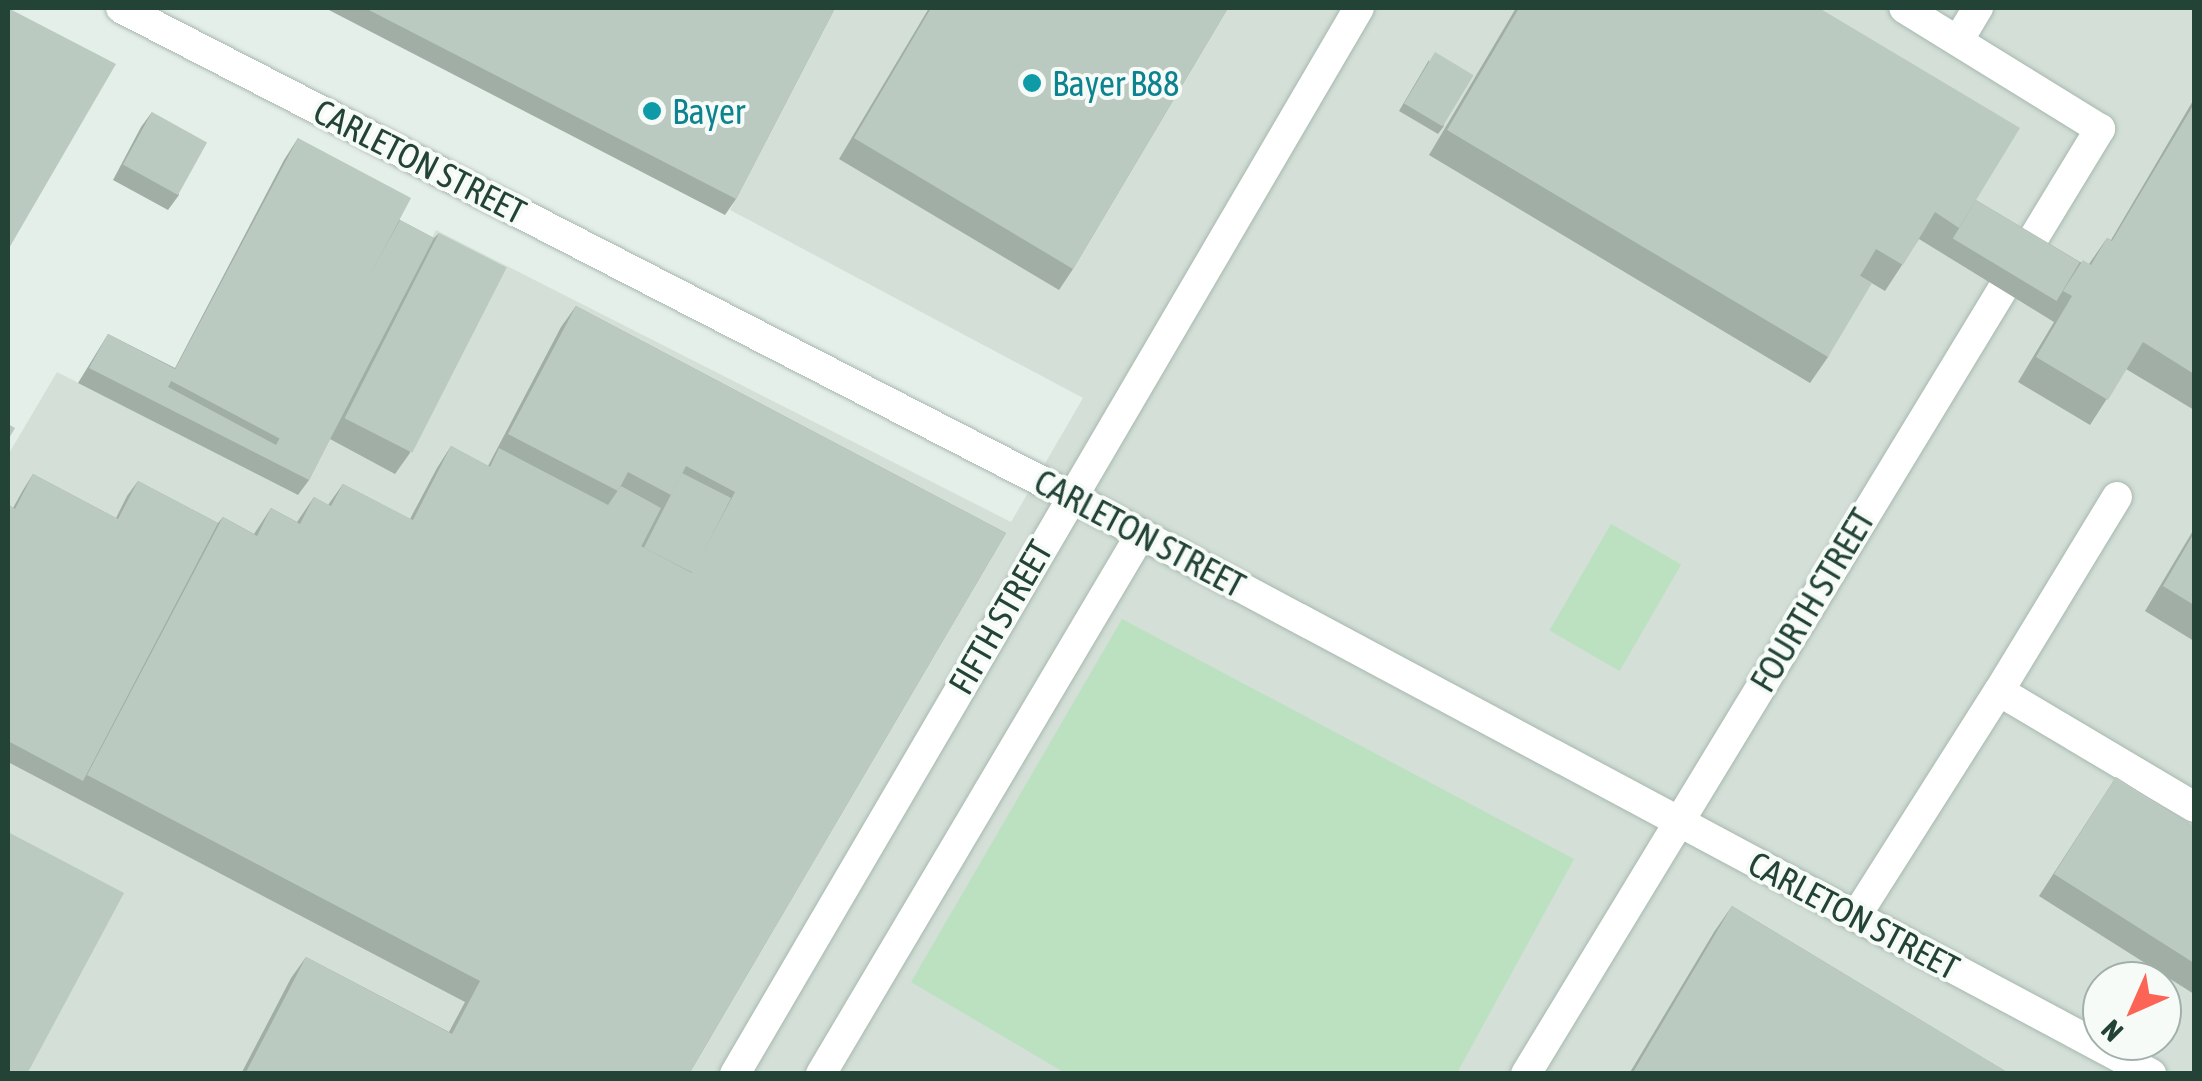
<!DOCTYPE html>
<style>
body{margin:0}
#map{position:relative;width:2202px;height:1081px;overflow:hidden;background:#e5efe9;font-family:"Asap Condensed",sans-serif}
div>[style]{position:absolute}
.built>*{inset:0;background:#d3dfd7}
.green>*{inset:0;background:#bce1c0;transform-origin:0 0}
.roads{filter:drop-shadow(0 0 2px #a7b8af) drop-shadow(0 0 2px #a7b8af)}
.minor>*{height:30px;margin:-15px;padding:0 15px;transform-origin:15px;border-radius:15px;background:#fff}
.wall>*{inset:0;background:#a0aea6}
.building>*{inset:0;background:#bacac1;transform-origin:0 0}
.dots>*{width:28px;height:28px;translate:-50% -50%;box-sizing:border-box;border:5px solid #f6fbf8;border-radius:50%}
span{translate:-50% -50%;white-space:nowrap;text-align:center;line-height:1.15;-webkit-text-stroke:8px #f6fbf8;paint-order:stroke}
.culture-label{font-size:35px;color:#0d838f}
.left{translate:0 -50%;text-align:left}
.street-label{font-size:35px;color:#224335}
.frame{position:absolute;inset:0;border:10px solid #224335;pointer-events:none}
.north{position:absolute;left:2082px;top:961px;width:100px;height:100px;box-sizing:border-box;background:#f6fbf8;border:2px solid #a1b1aa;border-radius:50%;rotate:225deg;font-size:28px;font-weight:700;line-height:40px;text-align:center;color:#224335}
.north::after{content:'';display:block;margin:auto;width:35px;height:45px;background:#fc6456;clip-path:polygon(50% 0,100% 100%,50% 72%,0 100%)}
</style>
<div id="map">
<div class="built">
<i style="clip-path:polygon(evenodd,833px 8px,2194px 8px,2194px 1073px,8px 1074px,8px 455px,57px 372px,298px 495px,436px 230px,1011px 522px,1083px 398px,730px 210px,833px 8px,2102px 981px,2162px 981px,2162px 1041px,2102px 1041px,2102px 981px)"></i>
</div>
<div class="green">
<i style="left:1611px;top:524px;width:81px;height:123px;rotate:30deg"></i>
<i style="clip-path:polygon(1122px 619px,1574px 859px,1457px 1073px,1065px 1073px,911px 982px)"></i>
</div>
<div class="roads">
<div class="minor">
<i style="left:121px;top:8px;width:1067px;rotate:27.21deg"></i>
<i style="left:1070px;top:496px;width:1226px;rotate:28.13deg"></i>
<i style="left:1958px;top:41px;width:39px;rotate:-59deg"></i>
<i style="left:1999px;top:691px;width:227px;rotate:-58.7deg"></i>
<i style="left:1856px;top:916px;width:267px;rotate:-57.6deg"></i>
<i style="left:1999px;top:691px;width:227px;rotate:30.7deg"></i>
<i style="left:735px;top:1074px;width:1235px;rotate:-59.66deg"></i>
<i style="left:821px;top:1074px;width:628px;rotate:-59.35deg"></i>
<i style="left:1526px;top:1074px;width:1106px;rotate:-58.73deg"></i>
<i style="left:2100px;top:129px;width:230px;rotate:-148.3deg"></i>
</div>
</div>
<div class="wall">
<i style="clip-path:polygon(325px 8px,835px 8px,736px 199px,725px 215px)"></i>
<i style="clip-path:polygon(929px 8px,1228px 8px,1073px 269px,1059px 290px,839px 159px)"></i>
<i style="clip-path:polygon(1516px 8px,1819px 8px,1976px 200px,2080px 262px,2089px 264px,2107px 238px,2111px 240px,2194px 99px,2194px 410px,2126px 369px,2090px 425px,2018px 382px,2054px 322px,1919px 239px,1885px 291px,1860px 276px,1828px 357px,1810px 383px,1429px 155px)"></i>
<i style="clip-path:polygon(1429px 60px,1444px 126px,1438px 134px,1399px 111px)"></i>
<i style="clip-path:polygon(152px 112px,179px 195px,168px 210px,113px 180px,141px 127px)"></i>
<i style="clip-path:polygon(298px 138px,400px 220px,434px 238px,439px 233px,410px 453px,395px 474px,330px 439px,309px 480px,298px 495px,78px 383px,108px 334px,175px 368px,284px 160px)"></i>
<i style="clip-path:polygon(576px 306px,1006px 533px,689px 1074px,241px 1074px,291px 978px,306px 957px,449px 1032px,465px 1002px,8px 762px,8px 504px,13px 508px,23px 490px,33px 474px,116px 518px,127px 496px,138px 481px,218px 523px,223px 517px,254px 534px,271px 508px,297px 522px,314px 497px,328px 505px,343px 484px,410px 519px,437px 468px,451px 446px,488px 466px,561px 327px)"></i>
<i style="clip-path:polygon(2194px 529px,2194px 641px,2145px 611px)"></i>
<i style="clip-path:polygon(2116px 777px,2194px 827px,2194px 994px,2039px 896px)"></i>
<i style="clip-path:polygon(1732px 906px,2010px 1074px,1629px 1074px,1714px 932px)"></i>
</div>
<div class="building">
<i style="clip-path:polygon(8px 8px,116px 64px,8px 250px)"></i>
<i style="clip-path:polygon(365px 8px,835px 8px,736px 199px)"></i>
<i style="clip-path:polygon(931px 8px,1228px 8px,1073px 269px,854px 138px)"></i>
<i style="clip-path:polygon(1519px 8px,1819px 8px,2020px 128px,1959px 228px,1935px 212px,1903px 265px,1876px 249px,1860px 276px,1872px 283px,1828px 357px,1447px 130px)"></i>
<i style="left:1435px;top:52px;width:45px;height:60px;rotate:31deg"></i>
<i style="clip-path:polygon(2194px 104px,2194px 374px,2143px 342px,2108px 400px,2036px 357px,2072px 296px,2063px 291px,2083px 260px,2091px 265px,2107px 238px,2112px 241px)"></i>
<i style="left:152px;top:112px;width:63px;height:60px;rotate:29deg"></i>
<i style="left:298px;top:138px;width:128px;height:274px;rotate:28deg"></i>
<i style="left:1976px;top:200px;width:121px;height:45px;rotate:31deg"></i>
<i style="clip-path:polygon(400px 220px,434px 238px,309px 480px,89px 368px,108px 334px,177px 370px,168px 387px,276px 445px)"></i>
<i style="left:439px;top:233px;width:76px;height:208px;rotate:27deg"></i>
<i style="clip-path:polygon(576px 306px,1006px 533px,689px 1074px,245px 1074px,306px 957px,452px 1034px,480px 981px,87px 775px,223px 517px,257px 536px,271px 508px,300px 524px,314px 497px,331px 506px,343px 484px,413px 520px,451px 446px,692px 573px,735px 492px,686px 466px,671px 495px,628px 472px,618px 491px,508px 434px)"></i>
<i style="clip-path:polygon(8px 424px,15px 428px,8px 440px)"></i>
<i style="clip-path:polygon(499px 448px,608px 505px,621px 486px,661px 508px,641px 547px,490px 467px)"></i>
<i style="left:682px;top:473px;width:55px;height:84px;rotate:27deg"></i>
<i style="clip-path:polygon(33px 474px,118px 519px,138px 481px,218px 523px,83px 781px,8px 741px,8px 504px,15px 509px)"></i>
<i style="clip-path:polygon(2194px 533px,2194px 605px,2163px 586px)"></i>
<i style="clip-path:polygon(2116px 777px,2194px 827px,2194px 963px,2054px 874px)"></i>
<i style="clip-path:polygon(8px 832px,124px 893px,27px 1074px,8px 1074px)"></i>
<i style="clip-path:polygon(1732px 906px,2010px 1074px,1632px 1074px)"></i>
</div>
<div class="dots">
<i style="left:1032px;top:83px;background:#0f9aa8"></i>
<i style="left:652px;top:111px;background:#0f9aa8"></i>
</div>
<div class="culture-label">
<span class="left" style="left:1052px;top:83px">Bayer B88</span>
<span class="left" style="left:672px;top:111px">Bayer</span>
</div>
<div class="street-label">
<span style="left:420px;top:161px;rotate:27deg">CARLETON STREET</span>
<span style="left:1140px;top:533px;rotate:28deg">CARLETON STREET</span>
<span style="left:1812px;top:600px;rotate:-59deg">FOURTH STREET</span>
<span style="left:1000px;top:617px;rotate:-60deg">FIFTH STREET</span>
<span style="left:1854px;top:915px;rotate:28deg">CARLETON STREET</span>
</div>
<div class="frame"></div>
<div class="north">N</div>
</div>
